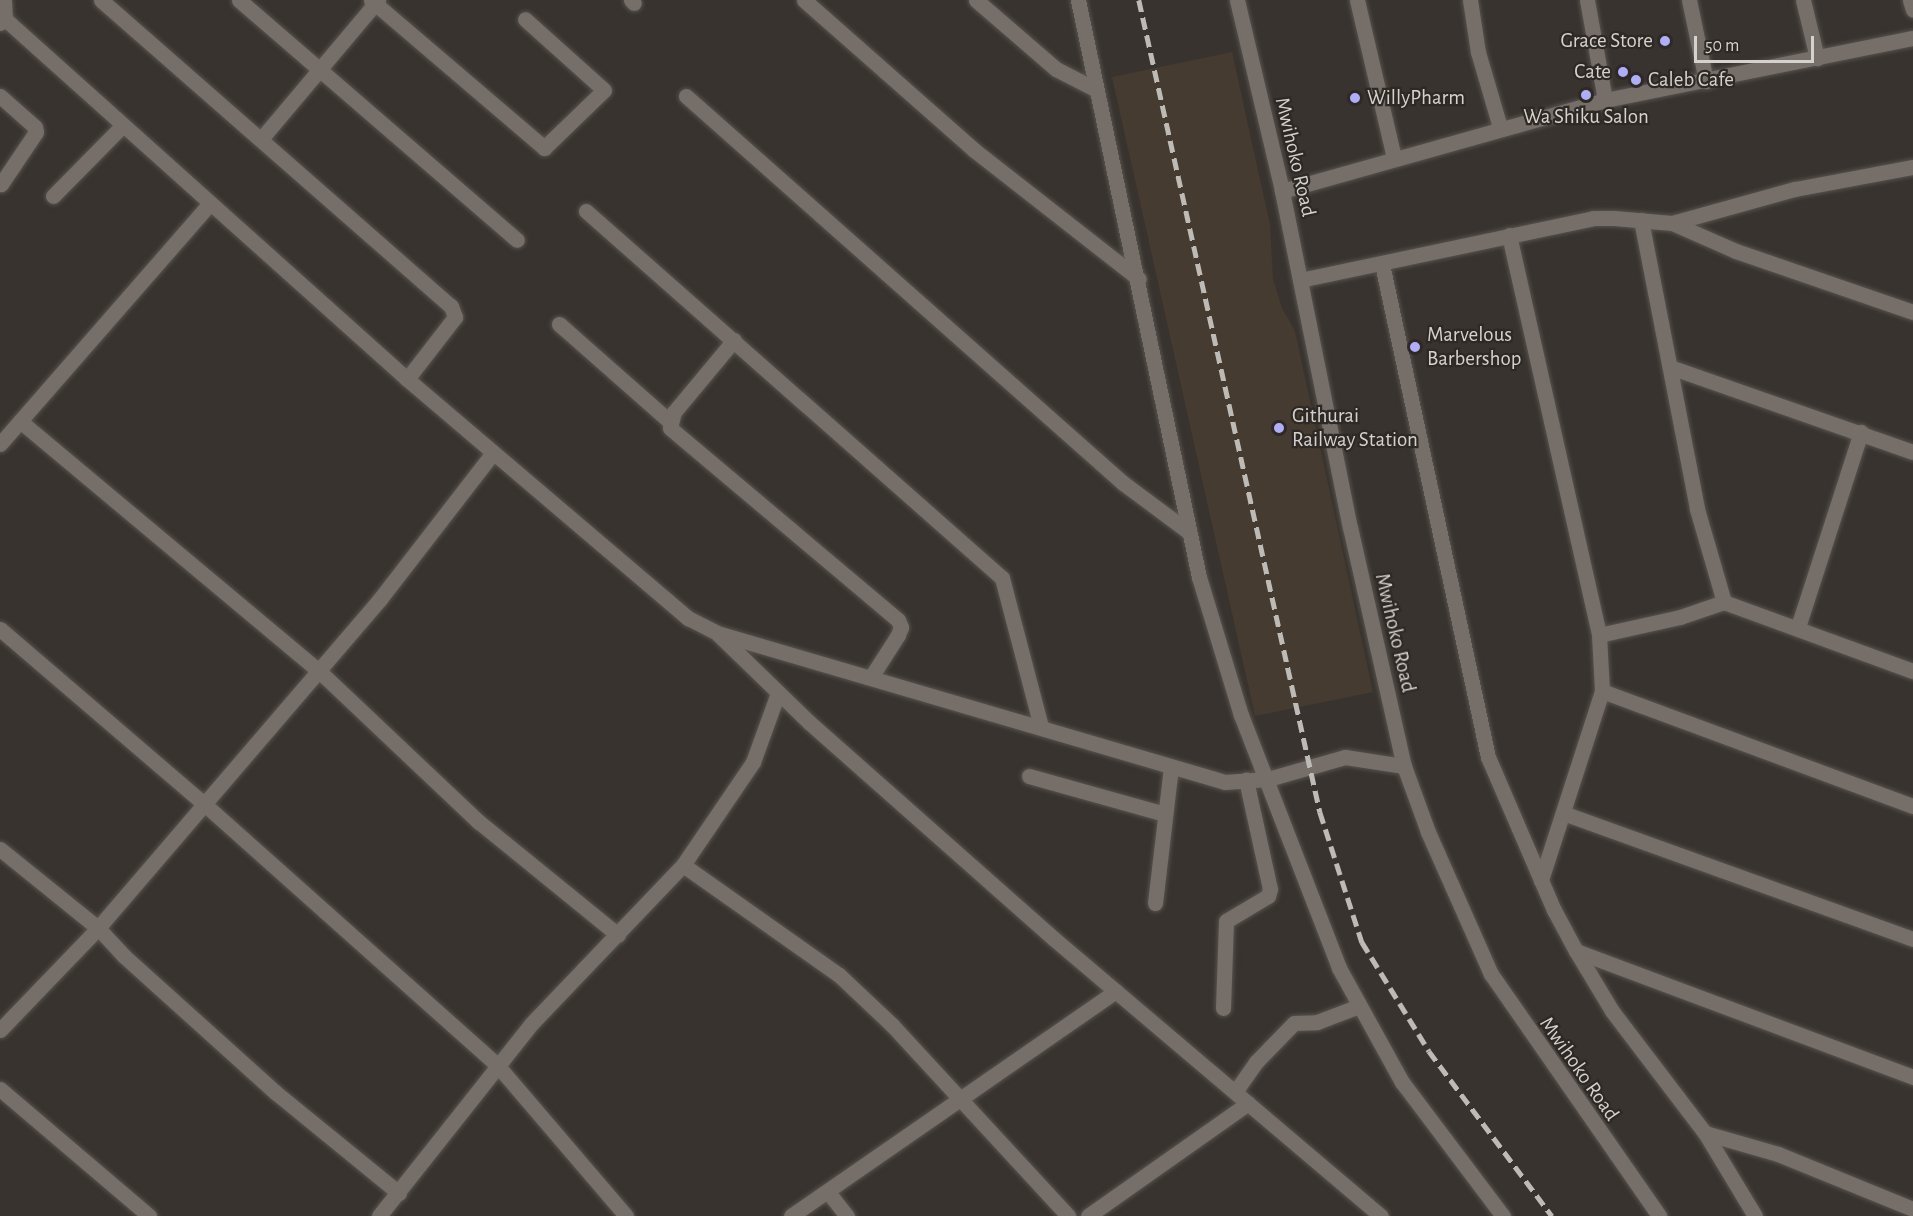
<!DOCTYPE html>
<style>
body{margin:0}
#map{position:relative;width:1913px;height:1216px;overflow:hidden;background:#38332e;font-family:"Alegreya Sans",sans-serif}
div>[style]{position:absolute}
.built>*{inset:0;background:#453b31}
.roads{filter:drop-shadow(0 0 2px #56524d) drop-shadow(0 0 2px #56524d)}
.minor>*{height:15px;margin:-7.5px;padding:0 7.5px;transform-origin:7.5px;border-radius:7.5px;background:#766f69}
.rail>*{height:4.5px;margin-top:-2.25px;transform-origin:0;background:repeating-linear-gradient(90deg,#bebbb7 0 12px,transparent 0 18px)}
.dots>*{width:16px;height:16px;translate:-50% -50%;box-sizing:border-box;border:3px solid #2e2924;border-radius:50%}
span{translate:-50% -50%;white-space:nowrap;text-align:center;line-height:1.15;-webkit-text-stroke:4.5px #2e2924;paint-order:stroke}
.poi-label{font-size:21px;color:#d5d2ce}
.right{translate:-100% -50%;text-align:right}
.left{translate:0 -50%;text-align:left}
.street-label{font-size:21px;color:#d5d2ce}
.scale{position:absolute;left:1694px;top:36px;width:120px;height:27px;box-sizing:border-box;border:3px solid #d5d2ce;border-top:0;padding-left:8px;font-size:18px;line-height:21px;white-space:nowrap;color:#d5d2ce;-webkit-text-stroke:4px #2e2924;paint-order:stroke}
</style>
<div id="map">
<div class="built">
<i style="clip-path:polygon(1232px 52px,1270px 225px,1273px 279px,1282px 308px,1295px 331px,1373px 692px,1255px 716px,1112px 77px)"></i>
</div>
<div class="roads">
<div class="minor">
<i style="left:101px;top:0;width:465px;rotate:41.2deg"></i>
<i style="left:451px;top:306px;width:12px;rotate:70deg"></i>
<i style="left:455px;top:317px;width:78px;rotate:127.7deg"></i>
<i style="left:239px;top:0;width:367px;rotate:40.8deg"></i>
<i style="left:371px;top:0;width:228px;rotate:40.5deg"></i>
<i style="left:544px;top:148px;width:83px;rotate:-44deg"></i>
<i style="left:604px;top:90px;width:106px;rotate:-138.1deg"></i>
<i style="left:631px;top:0;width:4px;rotate:45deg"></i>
<i style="left:804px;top:0;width:227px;rotate:41.4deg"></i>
<i style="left:974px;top:150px;width:209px;rotate:38deg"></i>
<i style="left:976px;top:0;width:106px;rotate:40.8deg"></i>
<i style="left:1056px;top:69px;width:46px;rotate:27.1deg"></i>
<i style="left:1078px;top:0;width:590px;rotate:78.16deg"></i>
<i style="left:1199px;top:577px;width:144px;rotate:73.1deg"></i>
<i style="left:1241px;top:715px;width:271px;rotate:68.8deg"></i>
<i style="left:1339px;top:968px;width:130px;rotate:61.1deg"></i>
<i style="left:1402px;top:1082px;width:168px;rotate:53deg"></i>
<i style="left:1237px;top:0;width:196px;rotate:76.7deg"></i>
<i style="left:1282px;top:191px;width:343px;rotate:78.6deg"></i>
<i style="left:1350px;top:527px;width:245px;rotate:77.3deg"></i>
<i style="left:1404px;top:766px;width:70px;rotate:70deg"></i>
<i style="left:1428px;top:832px;width:155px;rotate:66.1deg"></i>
<i style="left:1491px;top:974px;width:295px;rotate:55.2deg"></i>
<i style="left:1357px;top:0;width:162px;rotate:76.8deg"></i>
<i style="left:1470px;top:0;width:53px;rotate:81.3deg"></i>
<i style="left:1478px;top:52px;width:78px;rotate:73.7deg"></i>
<i style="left:1587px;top:0;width:102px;rotate:79.8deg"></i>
<i style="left:1689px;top:0;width:83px;rotate:78.1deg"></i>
<i style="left:1803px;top:0;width:60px;rotate:76.4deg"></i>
<i style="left:1910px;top:0;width:10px;rotate:73deg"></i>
<i style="left:5px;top:19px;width:540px;rotate:41.85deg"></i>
<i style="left:407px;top:379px;width:369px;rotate:40.4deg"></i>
<i style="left:688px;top:618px;width:33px;rotate:27deg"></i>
<i style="left:717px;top:633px;width:529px;rotate:16.35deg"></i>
<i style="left:1225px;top:782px;width:43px;rotate:-4deg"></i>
<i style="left:1268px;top:779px;width:80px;rotate:-15.9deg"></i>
<i style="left:1345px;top:757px;width:60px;rotate:8.7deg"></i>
<i style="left:0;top:23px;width:6px;rotate:-39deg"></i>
<i style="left:5px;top:19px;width:19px;rotate:-93deg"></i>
<i style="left:0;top:96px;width:47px;rotate:41.5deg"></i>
<i style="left:35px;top:127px;width:5px;rotate:79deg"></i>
<i style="left:36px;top:132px;width:63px;rotate:123.9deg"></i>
<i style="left:686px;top:96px;width:584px;rotate:41.53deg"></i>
<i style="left:1123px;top:483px;width:82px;rotate:36.6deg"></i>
<i style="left:261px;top:139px;width:182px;rotate:-49.9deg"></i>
<i style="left:1282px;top:191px;width:336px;rotate:-15.7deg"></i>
<i style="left:1605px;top:100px;width:314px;rotate:-11.4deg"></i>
<i style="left:53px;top:196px;width:98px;rotate:-45.4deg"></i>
<i style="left:586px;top:211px;width:555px;rotate:41.42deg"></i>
<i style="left:1002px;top:578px;width:154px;rotate:75.3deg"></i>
<i style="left:1641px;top:220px;width:294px;rotate:79deg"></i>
<i style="left:1697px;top:509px;width:97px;rotate:73.8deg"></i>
<i style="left:1724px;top:602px;width:201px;rotate:20.1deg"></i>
<i style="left:1672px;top:223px;width:128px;rotate:-15.5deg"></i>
<i style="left:1795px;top:189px;width:120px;rotate:-10.6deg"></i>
<i style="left:1509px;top:235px;width:410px;rotate:77.3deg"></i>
<i style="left:1599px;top:635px;width:56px;rotate:86.9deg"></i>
<i style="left:1602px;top:691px;width:199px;rotate:107.9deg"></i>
<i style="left:1382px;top:264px;width:504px;rotate:77.87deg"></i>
<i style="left:1488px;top:757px;width:167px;rotate:66.7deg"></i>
<i style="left:1554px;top:910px;width:47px;rotate:61.8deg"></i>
<i style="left:1576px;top:951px;width:70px;rotate:59deg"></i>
<i style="left:1612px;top:1011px;width:153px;rotate:52.7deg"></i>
<i style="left:1705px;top:1133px;width:97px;rotate:58.9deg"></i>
<i style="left:1300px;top:280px;width:299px;rotate:-11.9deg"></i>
<i style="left:1593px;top:218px;width:21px"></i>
<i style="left:1614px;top:218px;width:58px;rotate:4.9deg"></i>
<i style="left:1672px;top:223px;width:70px;rotate:23.6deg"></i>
<i style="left:1736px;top:251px;width:187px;rotate:19deg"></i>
<i style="left:559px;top:324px;width:147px;rotate:41.4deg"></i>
<i style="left:734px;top:340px;width:94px;rotate:129.8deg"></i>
<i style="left:674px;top:412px;width:16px;rotate:104deg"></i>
<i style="left:670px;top:428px;width:298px;rotate:40.1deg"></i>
<i style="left:898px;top:620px;width:8px;rotate:67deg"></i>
<i style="left:901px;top:627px;width:9px;rotate:111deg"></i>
<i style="left:898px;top:635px;width:50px;rotate:122.7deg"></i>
<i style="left:1670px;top:367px;width:257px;rotate:19.3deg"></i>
<i style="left:20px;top:421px;width:388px;rotate:39.9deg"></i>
<i style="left:318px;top:670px;width:221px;rotate:43.4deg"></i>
<i style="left:479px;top:822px;width:179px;rotate:39.1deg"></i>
<i style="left:0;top:444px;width:318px;rotate:-48.9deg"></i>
<i style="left:1798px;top:627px;width:205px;rotate:-72.1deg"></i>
<i style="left:0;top:629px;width:266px;rotate:40.6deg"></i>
<i style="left:202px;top:802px;width:397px;rotate:41.7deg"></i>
<i style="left:498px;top:1066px;width:197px;rotate:49.5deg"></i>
<i style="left:718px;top:634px;width:128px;rotate:44.1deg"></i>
<i style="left:810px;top:723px;width:324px;rotate:41.5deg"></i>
<i style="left:1053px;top:938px;width:430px;rotate:40.3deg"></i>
<i style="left:1599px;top:635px;width:83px;rotate:-12.5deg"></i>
<i style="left:1680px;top:617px;width:46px;rotate:-18.8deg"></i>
<i style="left:1602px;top:691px;width:332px;rotate:20.3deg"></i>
<i style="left:1029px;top:776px;width:141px;rotate:15.6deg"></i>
<i style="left:1563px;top:813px;width:372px;rotate:19.8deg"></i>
<i style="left:0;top:849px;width:126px;rotate:38.9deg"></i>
<i style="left:98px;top:928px;width:38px;rotate:47deg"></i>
<i style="left:124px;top:956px;width:203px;rotate:42deg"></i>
<i style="left:275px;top:1092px;width:160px;rotate:39.2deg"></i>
<i style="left:683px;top:865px;width:191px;rotate:35.2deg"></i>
<i style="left:839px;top:975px;width:73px;rotate:43.3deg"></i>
<i style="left:892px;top:1025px;width:260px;rotate:47.3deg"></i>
<i style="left:1155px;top:903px;width:137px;rotate:-83.3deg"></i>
<i style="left:1576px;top:951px;width:360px;rotate:20.5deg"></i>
<i style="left:1223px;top:1008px;width:87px;rotate:-88deg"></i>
<i style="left:1226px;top:921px;width:49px;rotate:-30.8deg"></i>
<i style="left:1268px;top:896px;width:7px;rotate:-74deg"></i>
<i style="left:1270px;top:889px;width:112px;rotate:-102.4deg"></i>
<i style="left:0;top:1030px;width:141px;rotate:-46.1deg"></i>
<i style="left:98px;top:928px;width:433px;rotate:-49.4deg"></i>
<i style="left:380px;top:599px;width:185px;rotate:-52.3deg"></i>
<i style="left:0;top:1089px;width:196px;rotate:40.4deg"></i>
<i style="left:1235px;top:1092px;width:37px;rotate:-55deg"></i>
<i style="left:1256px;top:1062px;width:54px;rotate:-45.7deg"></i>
<i style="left:1294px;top:1023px;width:23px;rotate:-2deg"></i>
<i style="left:1317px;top:1022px;width:45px;rotate:-20.9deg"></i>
<i style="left:1705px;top:1133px;width:76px;rotate:16deg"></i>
<i style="left:1778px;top:1154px;width:146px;rotate:22.2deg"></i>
<i style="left:828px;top:1192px;width:31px;rotate:52deg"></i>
<i style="left:379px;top:1216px;width:246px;rotate:-51.6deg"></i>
<i style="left:532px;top:1023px;width:219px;rotate:-46.3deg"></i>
<i style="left:683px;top:865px;width:125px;rotate:-55.8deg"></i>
<i style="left:753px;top:762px;width:73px;rotate:-70.1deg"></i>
<i style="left:791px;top:1216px;width:395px;rotate:-34.7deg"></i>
<i style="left:1088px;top:1216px;width:196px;rotate:-35.2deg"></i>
</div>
</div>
<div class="rail">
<i style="left:1139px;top:0;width:832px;rotate:77.43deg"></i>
<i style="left:1320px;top:812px;width:137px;rotate:72.1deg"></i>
<i style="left:1362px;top:942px;width:128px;rotate:58.4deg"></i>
<i style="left:1429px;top:1051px;width:206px;rotate:53.3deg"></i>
</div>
<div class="dots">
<i style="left:1665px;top:41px;background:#b0aefa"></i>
<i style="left:1623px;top:72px;background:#b0aefa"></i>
<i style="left:1636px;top:80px;background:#b0aefa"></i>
<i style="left:1586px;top:95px;background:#b0aefa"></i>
<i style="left:1355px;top:98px;background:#b0aefa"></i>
<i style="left:1415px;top:347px;background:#b0aefa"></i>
<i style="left:1279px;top:428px;background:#b0aefa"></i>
</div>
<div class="poi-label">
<span class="right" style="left:1653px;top:41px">Grace Store</span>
<span class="right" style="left:1611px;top:72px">Cate</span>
<span class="left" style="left:1648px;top:80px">Caleb Cafe</span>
<span class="left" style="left:1367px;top:98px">WillyPharm</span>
<span style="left:1586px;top:117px">Wa Shiku Salon</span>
<span class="left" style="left:1427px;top:347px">Marvelous<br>Barbershop</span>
<span class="left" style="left:1292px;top:428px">Githurai<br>Railway Station</span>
</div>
<div class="street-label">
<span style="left:1295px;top:157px;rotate:77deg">Mwihoko Road</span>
<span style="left:1395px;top:633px;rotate:77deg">Mwihoko Road</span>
<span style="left:1579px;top:1069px;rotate:55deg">Mwihoko Road</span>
</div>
<div class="scale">50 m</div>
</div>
